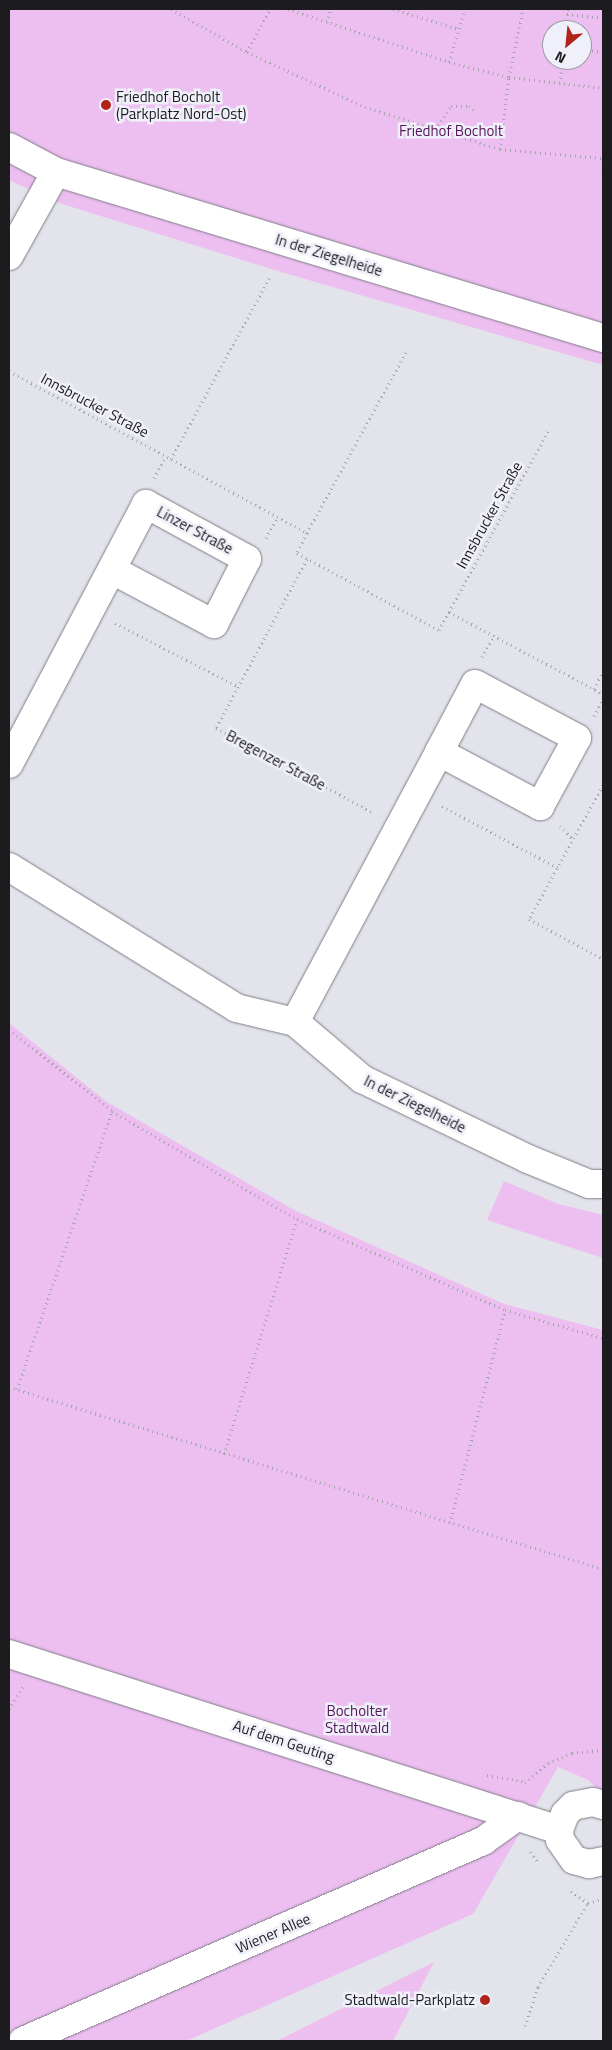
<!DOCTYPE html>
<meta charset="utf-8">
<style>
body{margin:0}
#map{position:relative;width:612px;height:2050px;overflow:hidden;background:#e2e3eb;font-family:"Titillium Web",sans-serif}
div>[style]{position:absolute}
.green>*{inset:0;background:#edbef0}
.path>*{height:3px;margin-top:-1.5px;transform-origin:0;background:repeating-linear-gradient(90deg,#a4a5ac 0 1px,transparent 0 5px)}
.roads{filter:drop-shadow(0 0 1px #7d7e86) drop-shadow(0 0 1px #7d7e86)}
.minor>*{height:28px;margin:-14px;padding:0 14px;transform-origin:14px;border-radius:14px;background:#fff}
.dots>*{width:14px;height:14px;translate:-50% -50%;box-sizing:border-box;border:2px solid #eff0f9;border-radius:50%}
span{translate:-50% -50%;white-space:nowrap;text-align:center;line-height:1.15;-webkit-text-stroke:5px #eff0f9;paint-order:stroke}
.poi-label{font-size:15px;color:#1c1c1f}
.left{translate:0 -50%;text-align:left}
.right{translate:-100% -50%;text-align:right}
.park-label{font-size:15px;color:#54155a}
.street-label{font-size:15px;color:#1c1c1f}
.frame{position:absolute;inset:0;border:10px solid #1c1c1f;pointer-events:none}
.north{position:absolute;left:542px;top:20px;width:50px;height:50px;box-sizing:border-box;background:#eff0f9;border:1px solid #9b9ba2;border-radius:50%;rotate:208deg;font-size:14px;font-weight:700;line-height:20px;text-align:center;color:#1c1c1f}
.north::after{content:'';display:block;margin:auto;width:18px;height:22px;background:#b12218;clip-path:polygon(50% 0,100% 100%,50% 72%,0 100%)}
</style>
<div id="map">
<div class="green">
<i style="clip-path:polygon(evenodd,9px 9px,603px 9px,603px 365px,281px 272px,59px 203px,9px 180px,9px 9px,552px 30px,582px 30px,582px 60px,552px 60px,552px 30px)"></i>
<i style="clip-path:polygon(9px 1023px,107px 1102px,294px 1210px,504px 1304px,603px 1330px,603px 1794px,588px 1780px,558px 1767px,473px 1914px,186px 2041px,9px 2041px)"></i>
<i style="clip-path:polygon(504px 1181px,558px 1204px,603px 1215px,603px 1258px,487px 1220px)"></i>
<i style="clip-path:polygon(434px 1962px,393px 2041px,277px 2041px)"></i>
</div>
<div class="path">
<i style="left:171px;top:9px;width:87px;rotate:29.5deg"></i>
<i style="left:247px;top:52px;width:130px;rotate:25deg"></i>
<i style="left:365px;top:107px;width:141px;rotate:17.3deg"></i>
<i style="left:500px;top:149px;width:103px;rotate:5deg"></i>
<i style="left:288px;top:9px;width:169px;rotate:18.2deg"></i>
<i style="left:449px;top:62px;width:62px;rotate:14deg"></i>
<i style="left:509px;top:77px;width:95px;rotate:6.7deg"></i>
<i style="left:393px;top:9px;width:69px;rotate:16.9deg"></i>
<i style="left:567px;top:14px;width:36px;rotate:6deg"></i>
<i style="left:327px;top:22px;width:14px;rotate:-73deg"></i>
<i style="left:566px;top:30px;width:21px;rotate:-85deg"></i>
<i style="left:582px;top:49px;width:21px;rotate:8deg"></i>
<i style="left:247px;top:52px;width:49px;rotate:-61.9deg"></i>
<i style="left:449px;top:62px;width:55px;rotate:-73.2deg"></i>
<i style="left:560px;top:83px;width:23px;rotate:-83deg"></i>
<i style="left:435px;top:129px;width:28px;rotate:-55deg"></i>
<i style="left:451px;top:106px;width:18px"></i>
<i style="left:469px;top:106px;width:6px;rotate:39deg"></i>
<i style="left:500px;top:149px;width:73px;rotate:-82.9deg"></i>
<i style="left:509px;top:77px;width:69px;rotate:-78.4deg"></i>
<i style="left:603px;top:159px;width:19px;rotate:90deg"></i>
<i style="left:9px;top:371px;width:339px;rotate:28.5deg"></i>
<i style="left:307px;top:533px;width:22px;rotate:117deg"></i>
<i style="left:297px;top:553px;width:162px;rotate:28.5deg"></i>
<i style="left:439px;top:630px;width:21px;rotate:-61deg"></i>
<i style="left:449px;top:612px;width:174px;rotate:28deg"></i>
<i style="left:171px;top:459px;width:209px;rotate:-61.5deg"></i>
<i style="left:154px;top:478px;width:25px;rotate:-61deg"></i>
<i style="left:307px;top:533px;width:206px;rotate:-61.3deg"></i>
<i style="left:266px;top:538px;width:24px;rotate:-60deg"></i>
<i style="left:307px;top:559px;width:192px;rotate:118.3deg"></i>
<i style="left:216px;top:728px;width:179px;rotate:28.3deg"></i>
<i style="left:449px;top:612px;width:209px;rotate:-61.3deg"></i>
<i style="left:115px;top:623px;width:140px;rotate:27.3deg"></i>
<i style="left:482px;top:657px;width:24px;rotate:-60deg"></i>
<i style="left:594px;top:689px;width:20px;rotate:-63deg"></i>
<i style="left:594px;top:716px;width:19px;rotate:-62deg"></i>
<i style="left:603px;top:785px;width:153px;rotate:118.9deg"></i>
<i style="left:529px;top:919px;width:84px;rotate:28.4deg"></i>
<i style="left:442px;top:806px;width:132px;rotate:28.1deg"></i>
<i style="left:560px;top:826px;width:18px;rotate:45deg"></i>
<i style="left:9px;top:1029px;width:132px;rotate:38.5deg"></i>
<i style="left:112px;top:1111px;width:214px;rotate:30.3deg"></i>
<i style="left:297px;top:1219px;width:227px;rotate:23.6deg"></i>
<i style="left:505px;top:1310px;width:102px;rotate:15.9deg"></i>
<i style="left:9px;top:1387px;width:621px;rotate:17.03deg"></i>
<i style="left:17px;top:1389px;width:294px;rotate:-71.1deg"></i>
<i style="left:224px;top:1454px;width:246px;rotate:-72.7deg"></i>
<i style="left:450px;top:1523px;width:220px;rotate:-75.5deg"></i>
<i style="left:9px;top:1709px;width:26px;rotate:-58deg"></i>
<i style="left:487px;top:1775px;width:39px;rotate:10deg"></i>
<i style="left:525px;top:1783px;width:30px;rotate:-41deg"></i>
<i style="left:548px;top:1763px;width:26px;rotate:-23deg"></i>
<i style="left:572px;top:1753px;width:31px;rotate:-6deg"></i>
<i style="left:530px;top:1852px;width:13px;rotate:51deg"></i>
<i style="left:571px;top:1891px;width:21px;rotate:35deg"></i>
<i style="left:588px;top:1903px;width:16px;rotate:-18deg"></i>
<i style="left:525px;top:2026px;width:41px;rotate:-71.6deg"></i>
<i style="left:538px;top:1987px;width:98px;rotate:-59.2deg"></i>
</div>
<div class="roads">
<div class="minor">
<i style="left:9px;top:147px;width:53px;rotate:28deg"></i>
<i style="left:56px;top:172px;width:572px;rotate:16.88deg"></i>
<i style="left:9px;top:256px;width:96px;rotate:-60.8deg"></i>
<i style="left:9px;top:764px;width:294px;rotate:-62.2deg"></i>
<i style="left:146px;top:504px;width:115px;rotate:28.6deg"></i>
<i style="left:247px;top:559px;width:73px;rotate:116.9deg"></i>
<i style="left:214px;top:624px;width:115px;rotate:-152.1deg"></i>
<i style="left:9px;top:867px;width:267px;rotate:31.8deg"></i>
<i style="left:236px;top:1008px;width:61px;rotate:13.3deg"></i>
<i style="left:295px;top:1022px;width:88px;rotate:40.4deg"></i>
<i style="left:362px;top:1079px;width:184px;rotate:25.7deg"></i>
<i style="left:528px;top:1159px;width:66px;rotate:22.3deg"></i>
<i style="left:589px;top:1184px;width:14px"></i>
<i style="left:295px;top:1022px;width:306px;rotate:-61.9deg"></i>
<i style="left:439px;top:752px;width:115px;rotate:28.1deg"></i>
<i style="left:540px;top:806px;width:77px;rotate:-61.4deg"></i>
<i style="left:577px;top:738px;width:115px;rotate:-152.1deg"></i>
<i style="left:475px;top:684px;width:77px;rotate:117.9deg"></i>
<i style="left:9px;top:1654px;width:577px;rotate:17.74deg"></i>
<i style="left:603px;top:1805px;width:10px;rotate:-163deg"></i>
<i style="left:593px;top:1802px;width:20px;rotate:169deg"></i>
<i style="left:573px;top:1806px;width:11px;rotate:135deg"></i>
<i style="left:565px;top:1814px;width:17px;rotate:111deg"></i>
<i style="left:559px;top:1830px;width:10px;rotate:84deg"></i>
<i style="left:560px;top:1840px;width:24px;rotate:55deg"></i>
<i style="left:574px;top:1860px;width:16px;rotate:15deg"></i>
<i style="left:589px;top:1864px;width:14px;rotate:-12deg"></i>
<i style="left:23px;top:2041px;width:502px;rotate:-23.5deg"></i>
<i style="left:483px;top:1841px;width:43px;rotate:-35.5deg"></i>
</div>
</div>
<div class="dots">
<i style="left:106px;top:105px;background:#b12218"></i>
<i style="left:485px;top:2000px;background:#b12218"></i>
</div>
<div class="poi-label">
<span class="left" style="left:116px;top:105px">Friedhof Bocholt<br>(Parkplatz Nord-Ost)</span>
<span class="right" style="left:475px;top:2000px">Stadtwald-Parkplatz</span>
</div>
<div class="park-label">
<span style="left:451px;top:131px">Friedhof Bocholt</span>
<span style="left:357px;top:1719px">Bocholter<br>Stadtwald</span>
</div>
<div class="street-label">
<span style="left:329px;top:255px;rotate:17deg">In der Ziegelheide</span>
<span style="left:95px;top:405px;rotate:28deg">Innsbrucker Straße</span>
<span style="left:489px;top:515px;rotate:-61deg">Innsbrucker Straße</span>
<span style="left:195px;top:530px;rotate:28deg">Linzer Straße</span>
<span style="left:276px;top:760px;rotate:28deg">Bregenzer Straße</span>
<span style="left:415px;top:1104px;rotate:26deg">In der Ziegelheide</span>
<span style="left:284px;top:1741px;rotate:18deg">Auf dem Geuting</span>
<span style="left:273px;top:1933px;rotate:-23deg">Wiener Allee</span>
</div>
<div class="frame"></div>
<div class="north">N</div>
</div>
